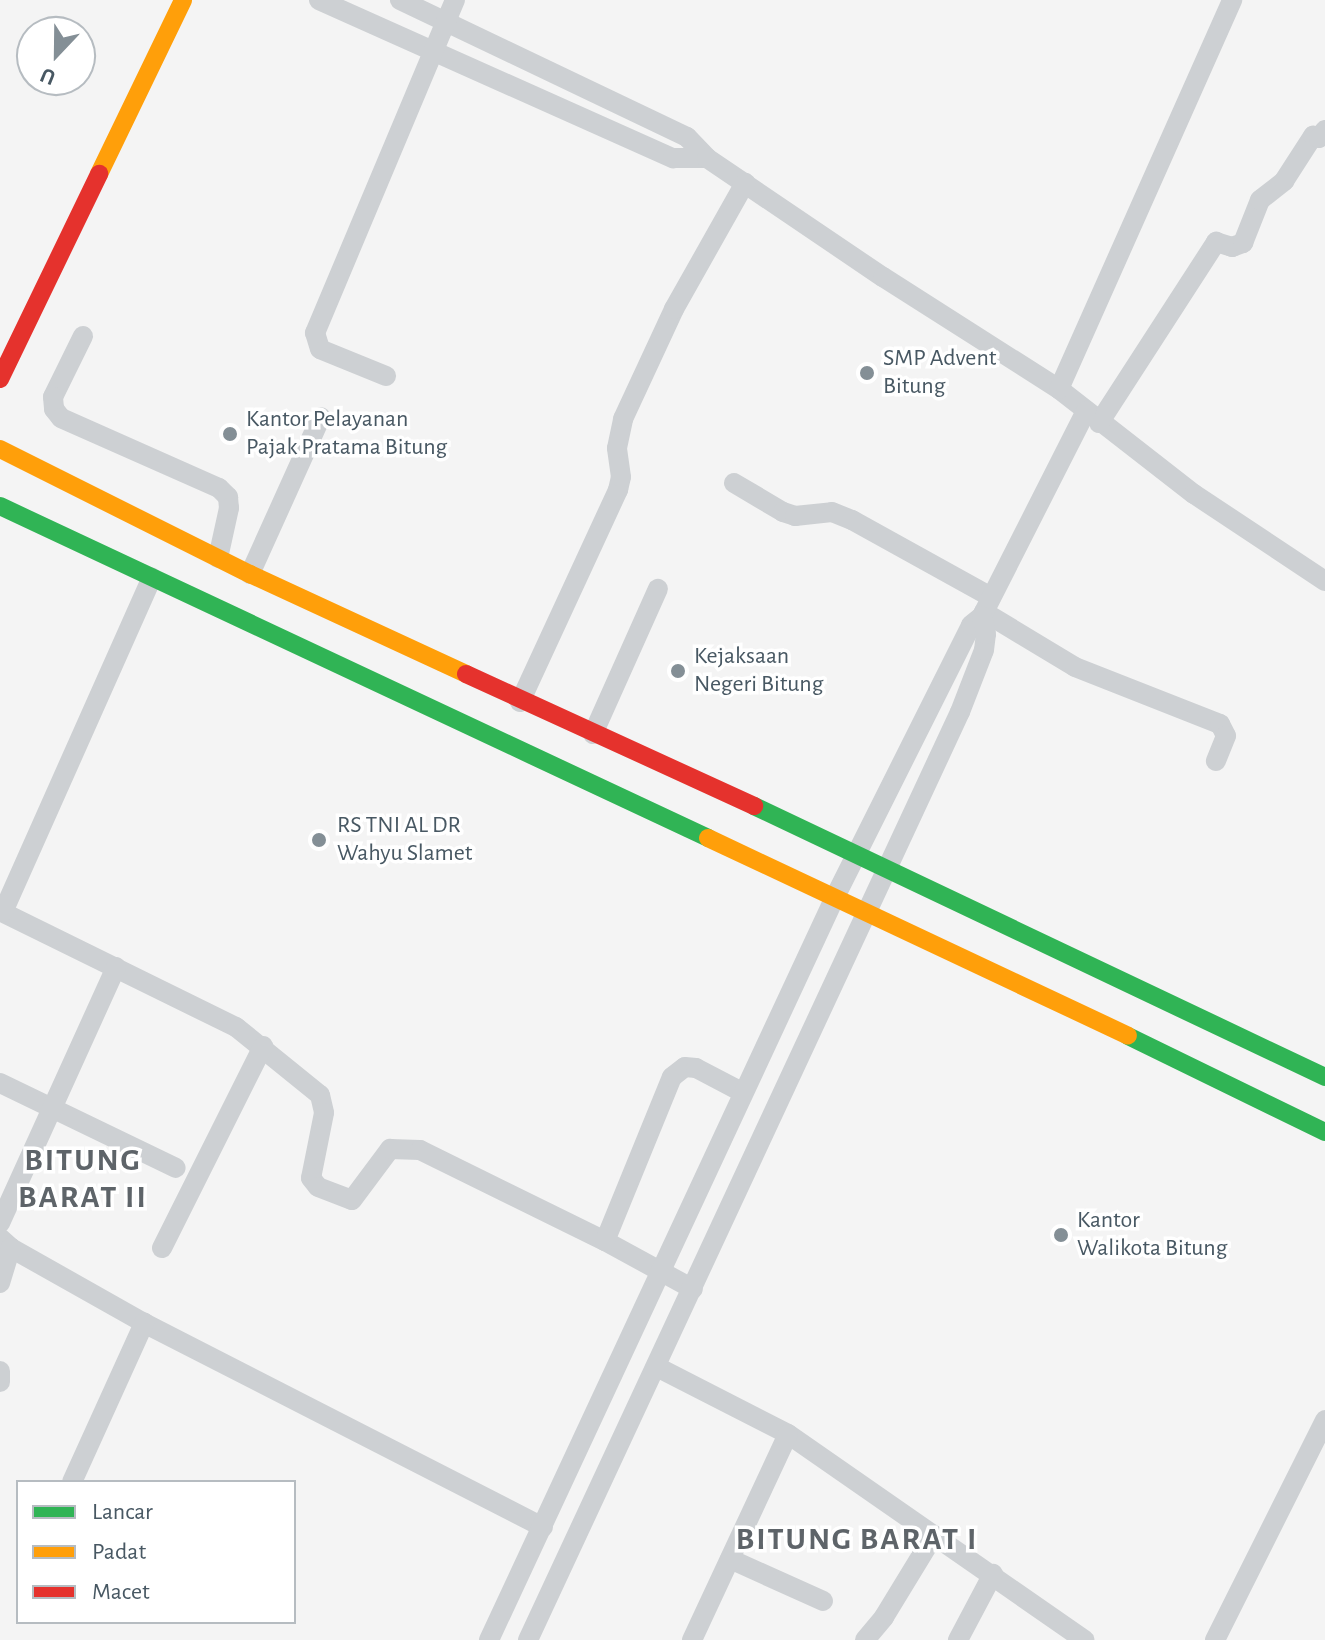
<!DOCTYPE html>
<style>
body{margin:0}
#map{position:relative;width:1325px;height:1640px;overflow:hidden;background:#f4f4f4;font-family:"Alegreya Sans",sans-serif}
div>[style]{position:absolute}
.street>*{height:20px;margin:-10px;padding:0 10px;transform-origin:10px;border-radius:10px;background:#cdd0d3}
.fast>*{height:18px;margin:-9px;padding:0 9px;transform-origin:9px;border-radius:9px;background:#30b455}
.slow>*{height:18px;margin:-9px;padding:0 9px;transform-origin:9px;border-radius:9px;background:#ff9f0a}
.jam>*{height:18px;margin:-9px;padding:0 9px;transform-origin:9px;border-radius:9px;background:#e5322d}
.dots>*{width:22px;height:22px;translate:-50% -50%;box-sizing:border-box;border:4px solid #fff;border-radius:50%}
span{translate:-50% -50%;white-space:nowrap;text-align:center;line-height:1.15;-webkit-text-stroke:7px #fff;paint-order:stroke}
.poi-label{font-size:24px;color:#485863}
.left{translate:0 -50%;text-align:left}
.district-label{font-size:32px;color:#5e6469;font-weight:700;letter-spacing:2px}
.legend{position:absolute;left:16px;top:1480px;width:280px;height:144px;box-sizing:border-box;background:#fff;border:2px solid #b6bcc1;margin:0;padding:10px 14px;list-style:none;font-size:24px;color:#485863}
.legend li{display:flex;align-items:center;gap:16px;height:40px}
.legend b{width:40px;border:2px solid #b6bcc1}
.north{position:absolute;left:16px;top:16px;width:80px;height:80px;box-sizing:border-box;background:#fff;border:2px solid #b6bcc1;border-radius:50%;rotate:202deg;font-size:22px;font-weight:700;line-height:32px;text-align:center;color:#485863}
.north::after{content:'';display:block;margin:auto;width:28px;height:36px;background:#848f96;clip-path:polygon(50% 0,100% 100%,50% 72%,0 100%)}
</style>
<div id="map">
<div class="street">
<i style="left:319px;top:0;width:388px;rotate:24.1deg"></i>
<i style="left:673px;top:158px;width:34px"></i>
<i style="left:400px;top:0;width:318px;rotate:25.5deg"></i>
<i style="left:687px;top:137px;width:29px;rotate:46deg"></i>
<i style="left:707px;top:158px;width:212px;rotate:34.1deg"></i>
<i style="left:883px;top:277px;width:209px;rotate:32.5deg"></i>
<i style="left:1059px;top:389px;width:171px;rotate:37.9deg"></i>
<i style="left:1194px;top:494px;width:157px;rotate:33.6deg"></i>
<i style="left:83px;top:336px;width:68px;rotate:116.2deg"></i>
<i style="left:53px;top:397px;width:12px;rotate:85deg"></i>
<i style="left:54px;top:409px;width:11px;rotate:52deg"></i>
<i style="left:61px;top:418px;width:173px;rotate:23.9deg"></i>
<i style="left:219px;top:488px;width:13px;rotate:45deg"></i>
<i style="left:228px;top:497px;width:11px;rotate:85deg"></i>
<i style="left:229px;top:508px;width:51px;rotate:102.4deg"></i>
<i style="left:386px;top:376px;width:71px;rotate:-157.8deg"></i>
<i style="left:320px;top:349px;width:17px;rotate:-107deg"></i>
<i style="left:315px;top:333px;width:361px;rotate:-67.2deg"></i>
<i style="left:1059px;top:389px;width:426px;rotate:-66deg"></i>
<i style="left:1099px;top:423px;width:216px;rotate:-57.1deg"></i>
<i style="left:1216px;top:242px;width:17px;rotate:17deg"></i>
<i style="left:1232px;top:247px;width:12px;rotate:-20deg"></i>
<i style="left:1243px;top:243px;width:46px;rotate:-68.4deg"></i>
<i style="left:1260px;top:200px;width:31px;rotate:-38deg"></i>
<i style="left:1284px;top:181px;width:54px;rotate:-57.2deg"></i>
<i style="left:1313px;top:136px;width:6px;rotate:18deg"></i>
<i style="left:1319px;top:138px;width:10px;rotate:-53deg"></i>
<i style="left:734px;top:483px;width:57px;rotate:30.6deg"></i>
<i style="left:783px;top:512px;width:13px;rotate:18deg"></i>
<i style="left:795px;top:516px;width:37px;rotate:-6deg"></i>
<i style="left:832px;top:512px;width:22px;rotate:22deg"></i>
<i style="left:852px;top:520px;width:159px;rotate:29deg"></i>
<i style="left:250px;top:574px;width:172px;rotate:-65.7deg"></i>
<i style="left:984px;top:612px;width:106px;rotate:31.1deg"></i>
<i style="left:1075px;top:667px;width:156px;rotate:21.5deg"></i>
<i style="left:1220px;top:724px;width:13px;rotate:63deg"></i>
<i style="left:1226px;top:736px;width:27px;rotate:112deg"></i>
<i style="left:520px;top:702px;width:234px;rotate:-65.2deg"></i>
<i style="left:618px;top:490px;width:13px;rotate:-77deg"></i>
<i style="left:621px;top:477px;width:29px;rotate:-98deg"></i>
<i style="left:617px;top:448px;width:30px;rotate:-78deg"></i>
<i style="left:623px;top:419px;width:121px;rotate:-65.1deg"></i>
<i style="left:674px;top:309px;width:145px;rotate:-60.6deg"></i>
<i style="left:593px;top:734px;width:159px;rotate:-65.9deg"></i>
<i style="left:0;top:911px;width:263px;rotate:26.2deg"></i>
<i style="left:236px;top:1027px;width:108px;rotate:39deg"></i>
<i style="left:320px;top:1095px;width:18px;rotate:77deg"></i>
<i style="left:324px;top:1113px;width:66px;rotate:101.3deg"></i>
<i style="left:311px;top:1178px;width:11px;rotate:52deg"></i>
<i style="left:318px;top:1187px;width:36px;rotate:21deg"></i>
<i style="left:352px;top:1200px;width:64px;rotate:-53.3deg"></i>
<i style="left:390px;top:1149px;width:30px;rotate:2deg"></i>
<i style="left:420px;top:1150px;width:206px;rotate:26.2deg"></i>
<i style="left:605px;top:1241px;width:100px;rotate:28.6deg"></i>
<i style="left:3px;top:912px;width:366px;rotate:-66deg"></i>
<i style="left:0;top:1083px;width:195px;rotate:25.8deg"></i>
<i style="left:0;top:1223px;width:281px;rotate:-65.6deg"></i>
<i style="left:0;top:1238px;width:15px;rotate:42deg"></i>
<i style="left:11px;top:1248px;width:153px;rotate:29.4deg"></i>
<i style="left:144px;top:1323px;width:448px;rotate:27.1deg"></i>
<i style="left:605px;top:1241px;width:177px;rotate:-67.8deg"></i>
<i style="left:672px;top:1077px;width:16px;rotate:-38deg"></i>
<i style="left:685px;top:1067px;width:11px;rotate:5deg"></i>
<i style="left:696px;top:1068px;width:52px;rotate:27.6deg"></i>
<i style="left:162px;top:1248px;width:226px;rotate:-63.4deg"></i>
<i style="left:0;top:1283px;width:37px;rotate:-73deg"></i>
<i style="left:657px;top:1367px;width:147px;rotate:27.1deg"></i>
<i style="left:788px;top:1434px;width:361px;rotate:34.8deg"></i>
<i style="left:0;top:1371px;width:11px;rotate:90deg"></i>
<i style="left:72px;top:1482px;width:175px;rotate:-65.6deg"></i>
<i style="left:730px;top:1559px;width:102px;rotate:24.3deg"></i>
<i style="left:489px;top:1640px;width:820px;rotate:-65.03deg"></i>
<i style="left:835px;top:897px;width:304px;rotate:-63.4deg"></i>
<i style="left:971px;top:625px;width:14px;rotate:-39deg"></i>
<i style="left:982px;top:616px;width:230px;rotate:-63.1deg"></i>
<i style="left:528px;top:1640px;width:1024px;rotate:-65.04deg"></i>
<i style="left:960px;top:712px;width:66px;rotate:-68.8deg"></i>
<i style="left:984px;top:650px;width:16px;rotate:-83deg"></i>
<i style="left:986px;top:634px;width:18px;rotate:-103deg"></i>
<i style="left:692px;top:1640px;width:227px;rotate:-65deg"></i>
<i style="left:865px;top:1640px;width:30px;rotate:-50deg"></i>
<i style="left:884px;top:1617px;width:96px;rotate:-58.6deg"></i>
<i style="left:958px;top:1640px;width:75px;rotate:-62.1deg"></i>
<i style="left:1215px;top:1640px;width:246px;rotate:-63.4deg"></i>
</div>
<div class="fast">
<i style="left:0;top:506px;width:782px;rotate:25.12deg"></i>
<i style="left:754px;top:806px;width:632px;rotate:25.39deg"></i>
<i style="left:1128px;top:1036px;width:219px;rotate:26deg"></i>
</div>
<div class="slow">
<i style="left:99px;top:174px;width:193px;rotate:-64.2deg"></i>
<i style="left:0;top:449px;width:280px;rotate:26.6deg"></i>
<i style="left:250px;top:574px;width:238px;rotate:24.8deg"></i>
<i style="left:708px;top:838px;width:464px;rotate:25.2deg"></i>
</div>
<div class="jam">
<i style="left:0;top:379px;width:228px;rotate:-64.2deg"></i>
<i style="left:466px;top:674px;width:317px;rotate:24.6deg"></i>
</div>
<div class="dots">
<i style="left:867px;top:373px;background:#848f96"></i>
<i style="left:230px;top:434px;background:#848f96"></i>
<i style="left:678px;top:671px;background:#848f96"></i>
<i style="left:319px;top:840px;background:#848f96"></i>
<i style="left:1061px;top:1235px;background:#848f96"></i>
</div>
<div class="poi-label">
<span class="left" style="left:883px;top:373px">SMP Advent<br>Bitung</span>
<span class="left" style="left:246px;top:434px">Kantor Pelayanan<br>Pajak Pratama Bitung</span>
<span class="left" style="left:694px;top:671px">Kejaksaan<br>Negeri Bitung</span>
<span class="left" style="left:337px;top:840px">RS TNI AL DR<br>Wahyu Slamet</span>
<span class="left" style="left:1077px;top:1235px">Kantor<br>Walikota Bitung</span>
</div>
<div class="district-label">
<span style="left:83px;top:1179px">BITUNG<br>BARAT II</span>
<span style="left:857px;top:1539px">BITUNG BARAT I</span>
</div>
<ul class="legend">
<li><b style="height:10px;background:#30b455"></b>Lancar</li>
<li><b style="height:10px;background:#ff9f0a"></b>Padat</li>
<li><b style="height:10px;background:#e5322d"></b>Macet</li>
</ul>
<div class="north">U</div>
</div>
